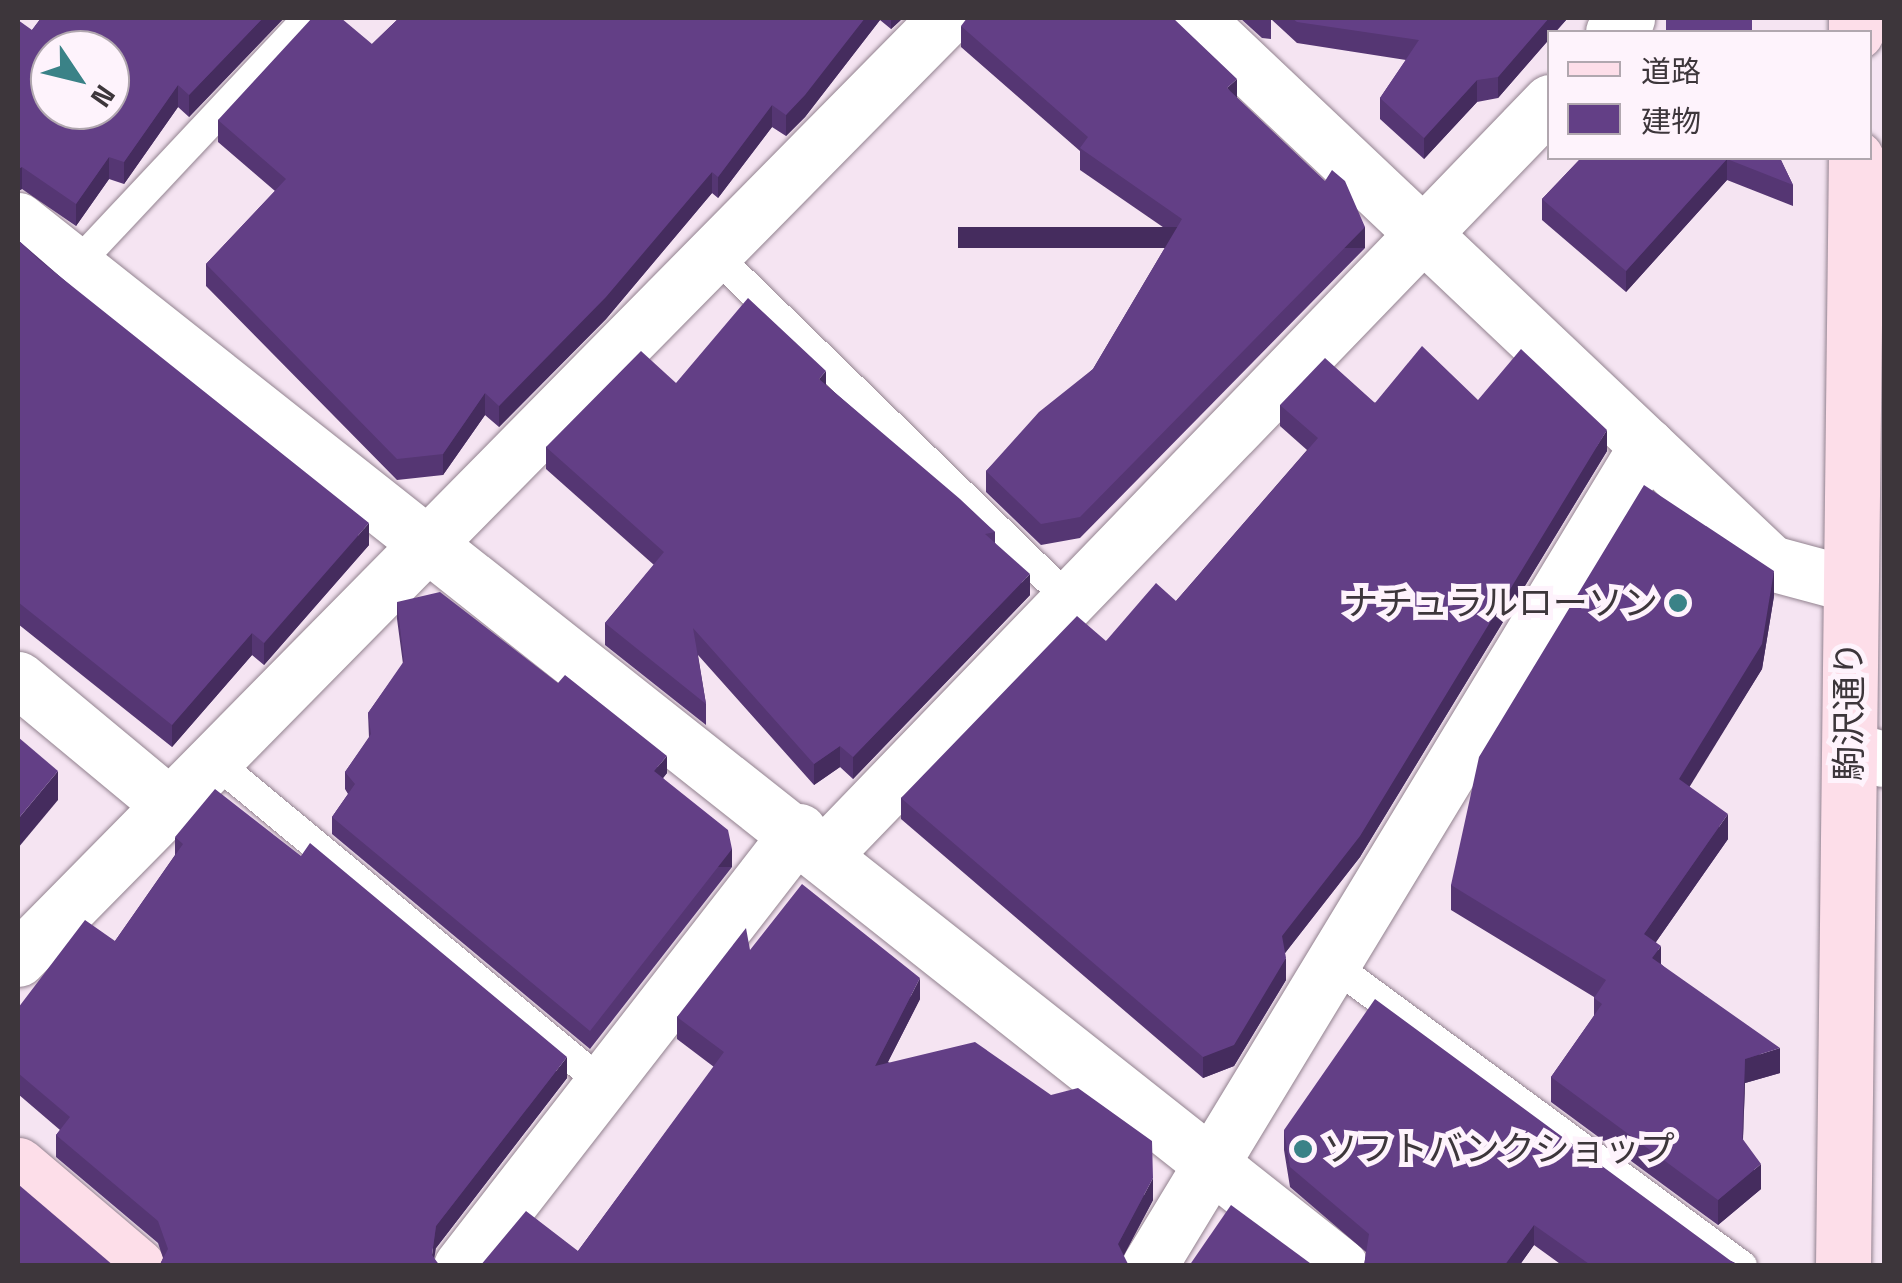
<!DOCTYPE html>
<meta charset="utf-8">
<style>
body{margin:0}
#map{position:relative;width:1902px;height:1283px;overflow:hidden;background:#f5e4f2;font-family:"Space Grotesk","Noto Sans JP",sans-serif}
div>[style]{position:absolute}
.roads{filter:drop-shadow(0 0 2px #92828f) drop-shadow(0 0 2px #92828f)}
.lane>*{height:30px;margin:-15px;padding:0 15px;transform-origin:15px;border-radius:15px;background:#fff}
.street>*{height:55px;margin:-27.5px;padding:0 27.5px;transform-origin:27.5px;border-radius:27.5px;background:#fff}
.secondary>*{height:55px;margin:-27.5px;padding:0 27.5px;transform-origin:27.5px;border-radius:27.5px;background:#fddee9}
.wall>*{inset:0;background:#553673}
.shaded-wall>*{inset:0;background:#452c5e;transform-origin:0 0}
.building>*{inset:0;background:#633f86;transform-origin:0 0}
.dots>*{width:28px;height:28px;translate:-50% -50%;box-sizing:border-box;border:5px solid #fef3fc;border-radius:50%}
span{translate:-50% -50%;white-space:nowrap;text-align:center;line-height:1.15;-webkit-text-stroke:10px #fef3fc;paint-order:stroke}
.poi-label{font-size:35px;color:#3d363b}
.right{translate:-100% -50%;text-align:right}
.left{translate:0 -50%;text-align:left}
.street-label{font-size:35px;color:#3d363b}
.frame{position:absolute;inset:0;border:20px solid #3d363b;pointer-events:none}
.legend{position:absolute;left:1547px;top:30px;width:325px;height:130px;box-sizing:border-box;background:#fef3fc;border:2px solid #b1a7af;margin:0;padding:12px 18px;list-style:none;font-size:30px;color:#3d363b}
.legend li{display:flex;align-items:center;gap:20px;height:50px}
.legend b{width:50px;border:2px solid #b1a7af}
.north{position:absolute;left:30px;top:30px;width:100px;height:100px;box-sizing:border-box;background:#fef3fc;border:2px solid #b1a7af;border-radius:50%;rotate:125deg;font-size:28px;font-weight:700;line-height:40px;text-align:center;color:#3d363b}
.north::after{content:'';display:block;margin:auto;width:35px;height:45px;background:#3a8287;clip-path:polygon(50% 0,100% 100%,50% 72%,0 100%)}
</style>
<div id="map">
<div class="roads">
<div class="lane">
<i style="left:714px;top:254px;width:496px;rotate:44.2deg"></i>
<i style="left:76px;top:265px;width:339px;rotate:-46.8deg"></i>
<i style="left:213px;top:760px;width:506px;rotate:39.7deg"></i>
<i style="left:1329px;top:962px;width:513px;rotate:36.36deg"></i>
</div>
<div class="street">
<i style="left:1195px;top:18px;width:793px;rotate:43.42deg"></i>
<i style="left:1771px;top:563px;width:81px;rotate:15.1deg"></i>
<i style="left:1613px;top:32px;width:20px;rotate:-45deg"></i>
<i style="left:18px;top:220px;width:1686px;rotate:38.35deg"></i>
<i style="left:18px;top:679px;width:197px;rotate:39.7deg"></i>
<i style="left:1850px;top:750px;width:35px;rotate:15deg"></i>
<i style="left:825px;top:853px;width:1044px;rotate:-46.01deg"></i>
<i style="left:18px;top:959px;width:1322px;rotate:-45.4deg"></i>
<i style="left:461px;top:1266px;width:551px;rotate:-52.15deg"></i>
<i style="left:1149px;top:1266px;width:960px;rotate:-58.76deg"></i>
</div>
<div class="secondary">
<i style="left:1856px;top:18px;width:14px;rotate:90deg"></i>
<i style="left:18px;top:1165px;width:156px;rotate:40.3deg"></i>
<i style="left:1843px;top:1266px;width:1108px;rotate:-89.33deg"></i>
</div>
</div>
<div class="wall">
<i style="clip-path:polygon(41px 18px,284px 18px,189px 117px,178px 107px,124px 184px,109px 179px,76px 226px,22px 189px,18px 191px,32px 30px)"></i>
<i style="clip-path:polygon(399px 18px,903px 18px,891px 29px,880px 20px,805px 117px,786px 136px,772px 127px,718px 198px,712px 193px,606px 319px,499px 427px,485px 415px,443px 475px,397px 480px,206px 286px,206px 264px,275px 191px,218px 142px,218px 120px,372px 44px)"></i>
<i style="clip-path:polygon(1240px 18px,1575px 18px,1567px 19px,1498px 98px,1477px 102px,1424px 159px,1380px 119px,1380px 98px,1406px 60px,1297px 43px,1271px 19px,1271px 39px,1262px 38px)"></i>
<i style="clip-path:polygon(961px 26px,1237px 98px,1365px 248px,1080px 538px,1041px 545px,986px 492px,986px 471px,1093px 369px,1173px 234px,1080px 170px,1080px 151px,961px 47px)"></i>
<i style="clip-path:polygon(1581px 158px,1780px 158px,1793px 185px,1793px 206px,1727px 180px,1626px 292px,1542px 220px,1542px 199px)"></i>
<i style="clip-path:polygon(18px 240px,369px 545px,264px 665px,252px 655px,172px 747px,18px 624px)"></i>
<i style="clip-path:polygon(676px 383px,826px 385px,995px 532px,995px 543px,1030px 595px,853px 779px,840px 767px,814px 785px,698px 655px,706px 704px,706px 725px,605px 645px,605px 623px,654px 565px,546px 469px,546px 447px)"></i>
<i style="clip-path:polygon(1478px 400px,1607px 451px,1360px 857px,1285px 953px,1286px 980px,1234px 1066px,1203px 1078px,901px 819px,901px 798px,1106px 641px,1176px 601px,1307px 450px,1280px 426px,1280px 405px)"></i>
<i style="clip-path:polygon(1774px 596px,1762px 669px,1689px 786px,1728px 839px,1656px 942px,1661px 964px,1780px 1073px,1745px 1083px,1743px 1140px,1761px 1189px,1718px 1225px,1551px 1102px,1551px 1077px,1594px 1016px,1594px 997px,1451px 910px,1451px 885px)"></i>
<i style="clip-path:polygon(397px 602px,667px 773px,663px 778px,732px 867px,590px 1049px,332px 834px,332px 817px,348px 794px,345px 789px,345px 772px,369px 738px,368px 713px,403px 664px,397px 619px)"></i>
<i style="clip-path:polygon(175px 837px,567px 1078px,436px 1248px,160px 1265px,163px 1258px,158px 1243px,56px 1157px,56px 1135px,60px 1130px,18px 1094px,18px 1008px,115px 941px,175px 855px)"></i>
<i style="clip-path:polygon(750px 950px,920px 999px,888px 1062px,1153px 1200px,1124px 1255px,578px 1251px,714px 1067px,677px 1039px,677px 1017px)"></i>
<i style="clip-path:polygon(1284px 1130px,1731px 1261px,1741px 1266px,1563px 1266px,1534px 1245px,1519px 1266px,1364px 1266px,1366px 1252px,1290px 1187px,1284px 1150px)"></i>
</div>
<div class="shaded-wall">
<i style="clip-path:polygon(263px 18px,284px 18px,189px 117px,189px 95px)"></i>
<i style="clip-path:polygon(865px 18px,880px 18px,880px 20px,805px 117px,786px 136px,786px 115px)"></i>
<i style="clip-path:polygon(891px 18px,903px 18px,891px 29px)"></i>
<i style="clip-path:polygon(1549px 18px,1567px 19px,1555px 32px,1550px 32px,1550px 38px,1498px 98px,1498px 77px)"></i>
<i style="clip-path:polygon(1237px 79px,1237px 101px,1227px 88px)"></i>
<i style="clip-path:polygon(1477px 80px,1477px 102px,1424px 159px,1424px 138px)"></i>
<i style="clip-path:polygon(178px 85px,178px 107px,124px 184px,124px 162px)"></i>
<i style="clip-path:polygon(772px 105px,772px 127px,718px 198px,718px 177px)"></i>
<i style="clip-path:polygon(109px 157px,109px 179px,76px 226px,76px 204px)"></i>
<i style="clip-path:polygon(1727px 159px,1727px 180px,1626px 292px,1626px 271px)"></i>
<i style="clip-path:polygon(22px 167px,22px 189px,18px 191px,18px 169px)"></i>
<i style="clip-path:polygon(712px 172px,712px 193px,606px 319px,499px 427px,499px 406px)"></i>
<i style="left:1365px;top:227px;width:21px;height:407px;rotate:90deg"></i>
<i style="clip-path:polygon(826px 371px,826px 392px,819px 379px)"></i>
<i style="clip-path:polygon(485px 393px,485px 415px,443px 475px,443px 454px)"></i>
<i style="clip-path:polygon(1607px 430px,1607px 451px,1360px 857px,1282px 957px,1282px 936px)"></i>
<i style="clip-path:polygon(369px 523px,369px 545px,264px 665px,264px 643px)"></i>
<i style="clip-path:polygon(1774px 571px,1774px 596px,1762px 669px,1679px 804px,1679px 779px)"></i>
<i style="clip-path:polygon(1030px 574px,1030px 595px,853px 779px,853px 757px)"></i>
<i style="clip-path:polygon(252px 633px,252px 655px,172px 747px,172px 725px)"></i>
<i style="clip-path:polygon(840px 746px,840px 767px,814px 785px,814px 764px)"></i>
<i style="clip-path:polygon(667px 756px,667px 773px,654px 789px,654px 771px)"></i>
<i style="clip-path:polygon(58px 771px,58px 800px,18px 848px,18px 819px)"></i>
<i style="clip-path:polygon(1728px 814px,1728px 839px,1644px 959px,1644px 934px)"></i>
<i style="left:732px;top:849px;width:18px;height:231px;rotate:90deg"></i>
<i style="clip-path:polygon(1661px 946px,1661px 971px,1652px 958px)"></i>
<i style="clip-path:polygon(1286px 958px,1286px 980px,1234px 1066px,1203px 1078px,1203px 1057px)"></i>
<i style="clip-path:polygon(920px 978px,920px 999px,875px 1087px,875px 1066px)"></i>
<i style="clip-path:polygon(1780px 1048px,1780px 1073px,1745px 1083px,1742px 1163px,1745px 1059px)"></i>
<i style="clip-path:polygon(567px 1057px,567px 1078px,436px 1248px,433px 1266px,432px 1255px,436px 1226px)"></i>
<i style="clip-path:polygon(1761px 1164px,1761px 1189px,1718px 1225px,1718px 1200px)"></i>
<i style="clip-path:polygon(1153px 1178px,1153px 1200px,1118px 1266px,1118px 1244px)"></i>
<i style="clip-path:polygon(1534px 1225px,1534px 1245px,1519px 1266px,1504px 1266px)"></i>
</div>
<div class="building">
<i style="clip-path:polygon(evenodd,41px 18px,263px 18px,189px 95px,178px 85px,124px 162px,109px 157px,76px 204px,22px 167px,18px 169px,18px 20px,32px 30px,41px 18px,50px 50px,110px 50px,110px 110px,50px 110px,50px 50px)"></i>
<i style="clip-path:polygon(312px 18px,341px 18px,372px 44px,399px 18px,865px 18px,805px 95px,786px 115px,772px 105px,718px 177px,712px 172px,606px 297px,499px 406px,485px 393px,443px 454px,397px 459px,206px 264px,286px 179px,218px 120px)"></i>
<i style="clip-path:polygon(967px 18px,1173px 18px,1237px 79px,1227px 88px,1325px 181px,1332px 170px,1345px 181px,1365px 227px,1080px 517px,1041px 524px,986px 471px,1039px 412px,1093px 369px,1182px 219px,1080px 148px,1088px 137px,961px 26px)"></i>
<i style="clip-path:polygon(1292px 18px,1549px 18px,1498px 77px,1477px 80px,1424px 138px,1380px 98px,1419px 40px,1297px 22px)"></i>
<i style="left:1666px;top:18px;width:86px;height:14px"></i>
<i style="clip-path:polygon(1581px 158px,1780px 158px,1793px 185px,1727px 159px,1626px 271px,1542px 199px)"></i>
<i style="clip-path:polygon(18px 240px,38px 259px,369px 523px,264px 643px,252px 633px,172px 725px,18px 602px)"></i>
<i style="clip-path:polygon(748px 298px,826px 371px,819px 379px,960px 499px,995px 532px,985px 534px,1030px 574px,853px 757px,840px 746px,814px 764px,693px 628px,706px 704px,605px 623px,664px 552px,546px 447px,641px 351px,676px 383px)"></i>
<i style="clip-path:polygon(1422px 346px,1478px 400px,1521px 349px,1607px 430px,1360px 836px,1282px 936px,1286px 958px,1234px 1045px,1203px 1057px,901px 798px,1077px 616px,1106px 641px,1156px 583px,1176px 601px,1318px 438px,1280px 405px,1325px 358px,1375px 403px)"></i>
<i style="clip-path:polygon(1644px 485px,1774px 571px,1762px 644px,1679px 779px,1728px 814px,1644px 934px,1661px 946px,1652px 958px,1780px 1048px,1745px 1059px,1742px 1138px,1761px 1164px,1718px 1200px,1551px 1077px,1602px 1004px,1594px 998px,1606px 980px,1451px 885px,1479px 757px)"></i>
<i style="clip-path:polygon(440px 592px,558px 683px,565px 675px,667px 756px,654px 771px,728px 830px,732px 849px,590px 1031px,332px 817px,355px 784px,345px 772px,371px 734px,368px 713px,404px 661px,397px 602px)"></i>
<i style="clip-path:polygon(18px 737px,58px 771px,18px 819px)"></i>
<i style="clip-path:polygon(215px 789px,301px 856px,310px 843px,567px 1057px,436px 1226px,432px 1255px,440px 1266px,159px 1266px,168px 1249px,158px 1221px,56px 1135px,70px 1117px,18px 1073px,18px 1008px,85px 920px,115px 941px,183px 844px,175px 837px)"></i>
<i style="clip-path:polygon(802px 884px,920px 978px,875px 1066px,975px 1042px,1051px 1095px,1078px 1088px,1152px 1141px,1153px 1178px,1118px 1244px,1129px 1266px,1109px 1266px,1109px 1263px,1107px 1266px,480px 1266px,526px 1211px,578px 1251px,724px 1052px,677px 1017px,746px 928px,750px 950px)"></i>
<i style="clip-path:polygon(1375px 999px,1731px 1261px,1741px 1266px,1592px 1266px,1534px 1225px,1504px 1266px,1364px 1266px,1369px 1234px,1290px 1167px,1284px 1130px)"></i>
<i style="clip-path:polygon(19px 1185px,114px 1266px,18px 1266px)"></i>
<i style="clip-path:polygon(1231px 1205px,1314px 1266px,1189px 1266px)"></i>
</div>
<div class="dots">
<i style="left:1678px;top:603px;background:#3a8287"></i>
<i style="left:1303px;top:1149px;background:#3a8287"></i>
</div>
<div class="poi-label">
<span class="right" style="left:1658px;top:603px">ナチュラルローソン</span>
<span class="left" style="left:1323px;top:1149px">ソフトバンクショップ</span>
</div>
<div class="street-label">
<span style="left:1849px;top:711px;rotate:-90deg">駒沢通り</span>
</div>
<div class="frame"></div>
<ul class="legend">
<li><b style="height:12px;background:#fddee9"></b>道路</li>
<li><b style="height:28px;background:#633f86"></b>建物</li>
</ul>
<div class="north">N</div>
</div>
